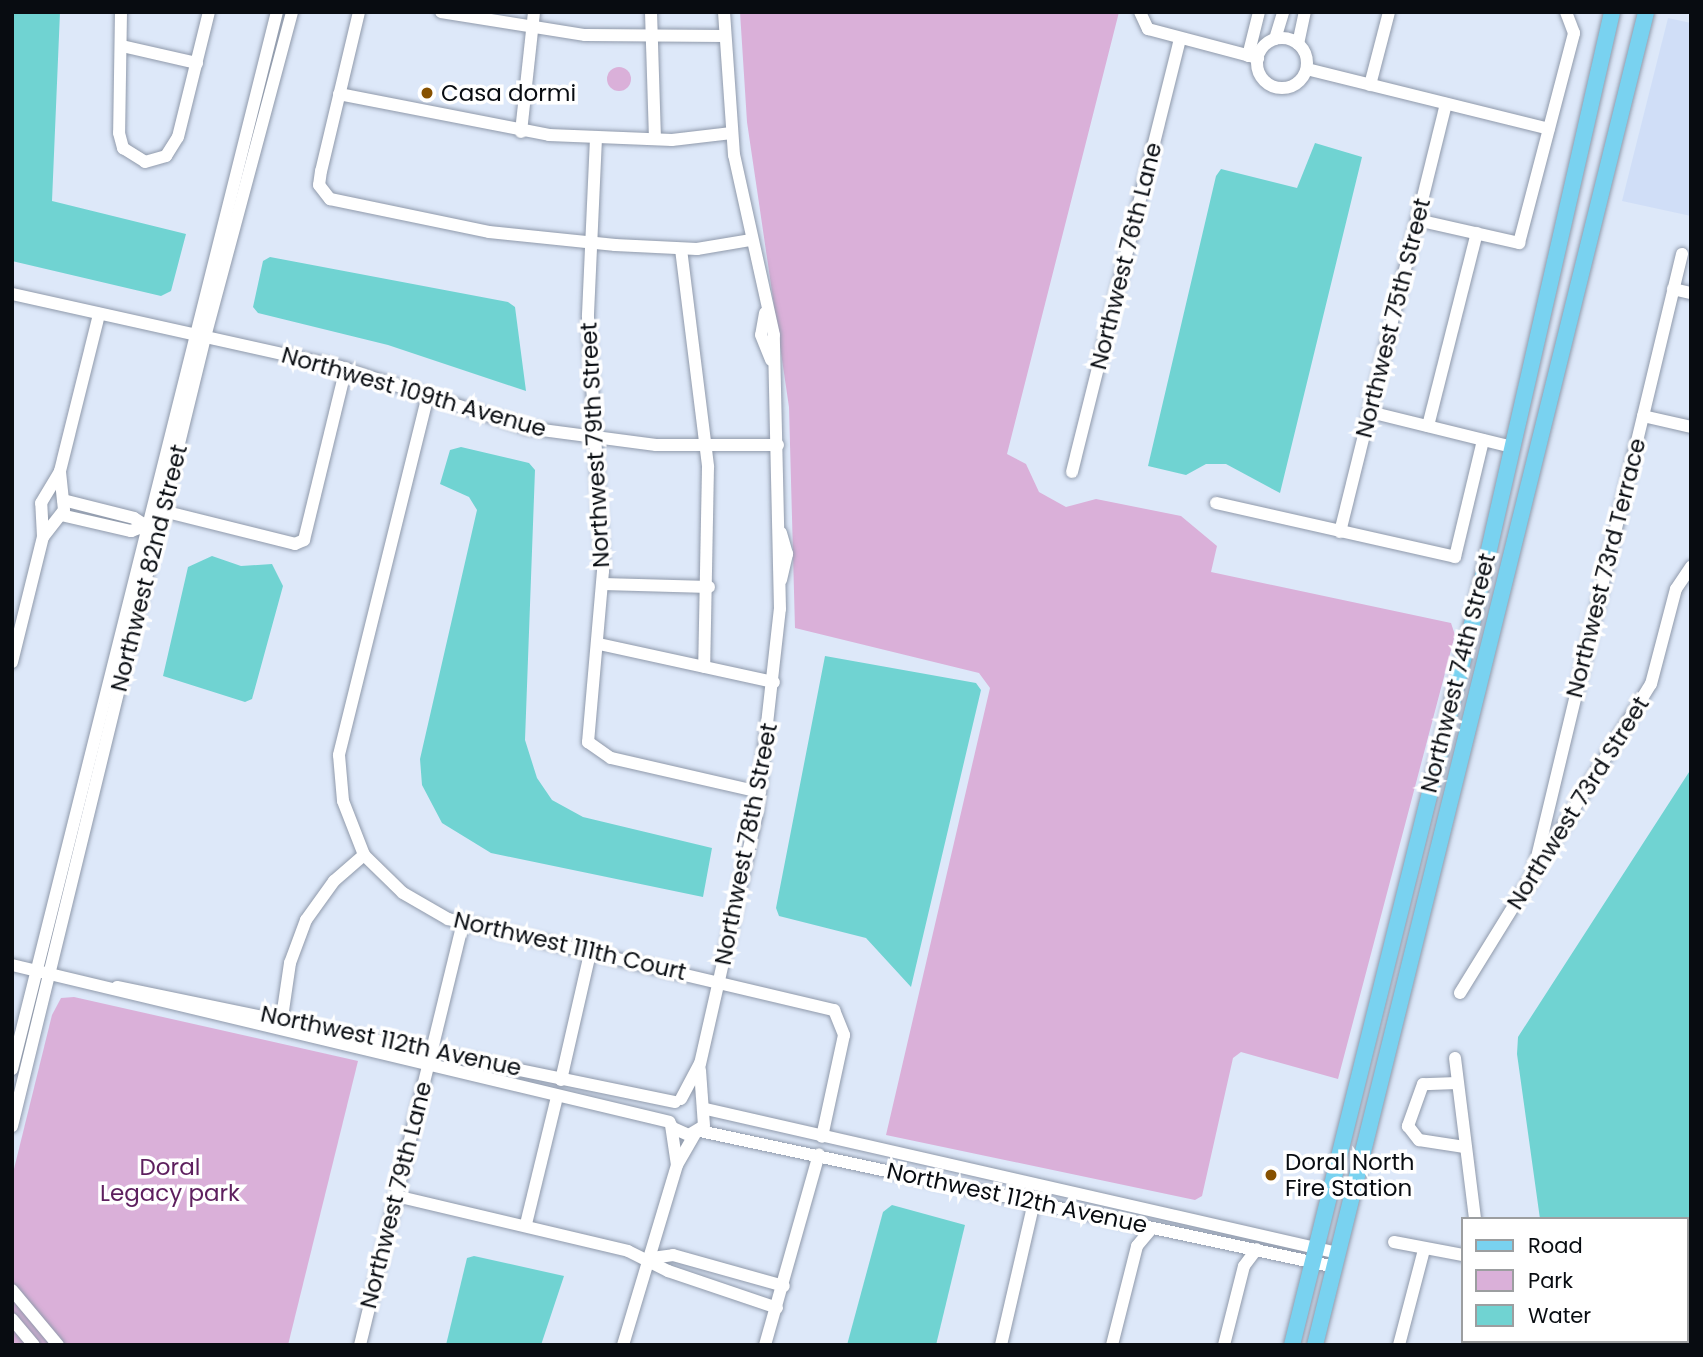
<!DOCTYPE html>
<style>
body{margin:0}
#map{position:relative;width:1703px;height:1357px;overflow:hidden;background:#dde8f9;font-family:Poppins,sans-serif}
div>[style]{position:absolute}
.built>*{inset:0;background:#d0def7}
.green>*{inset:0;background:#dab0d9}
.round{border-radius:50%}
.water>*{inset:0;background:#70d3d2}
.roads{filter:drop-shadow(0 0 2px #909aab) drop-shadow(0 0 2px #909aab)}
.minor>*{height:12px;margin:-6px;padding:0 6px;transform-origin:6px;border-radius:6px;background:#fff}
.minor>.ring{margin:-6px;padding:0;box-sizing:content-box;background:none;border:12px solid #fff;border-radius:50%}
.major>*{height:16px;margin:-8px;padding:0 8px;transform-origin:8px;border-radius:8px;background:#79d2f0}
.dots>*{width:19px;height:19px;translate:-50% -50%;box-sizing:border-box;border:4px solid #fff;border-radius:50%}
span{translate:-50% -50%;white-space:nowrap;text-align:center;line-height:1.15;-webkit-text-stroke:7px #fff;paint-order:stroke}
.poi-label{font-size:23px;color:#080c11}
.left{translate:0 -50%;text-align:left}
.street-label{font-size:23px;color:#080c11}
.park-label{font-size:23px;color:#5d1f5e}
.frame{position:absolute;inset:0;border:14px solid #080c11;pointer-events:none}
.legend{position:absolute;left:1461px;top:1217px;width:228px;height:126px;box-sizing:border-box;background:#fff;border:2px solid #9c9ea0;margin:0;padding:9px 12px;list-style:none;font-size:21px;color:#080c11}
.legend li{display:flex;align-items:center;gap:14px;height:35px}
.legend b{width:35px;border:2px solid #9c9ea0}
</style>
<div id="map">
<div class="built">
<i style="clip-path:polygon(1668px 18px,1691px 23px,1691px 216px,1622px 201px)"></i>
</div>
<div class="green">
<i style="clip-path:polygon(740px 12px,1119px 12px,1007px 454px,1026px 464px,1039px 492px,1066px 507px,1096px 499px,1181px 516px,1217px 546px,1211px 572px,1451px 623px,1455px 635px,1338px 1079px,1241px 1052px,1233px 1058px,1202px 1196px,1195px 1200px,886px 1135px,990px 688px,979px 673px,795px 628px,789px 407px,747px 122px)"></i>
<i class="round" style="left:607px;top:67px;width:24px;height:24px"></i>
<i style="clip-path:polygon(74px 997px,358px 1061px,288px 1345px,12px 1345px,12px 1177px,52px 1015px,61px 998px)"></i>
</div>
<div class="water">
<i style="clip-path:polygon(12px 12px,60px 12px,52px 201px,186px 234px,171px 291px,161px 296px,12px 261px)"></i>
<i style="clip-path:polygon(1315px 143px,1362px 157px,1280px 493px,1226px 464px,1206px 464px,1186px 475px,1148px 466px,1216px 176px,1221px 169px,1297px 188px)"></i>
<i style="clip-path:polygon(270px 257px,508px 302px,515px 307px,526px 391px,388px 345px,258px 313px,253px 307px,263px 261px)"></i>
<i style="clip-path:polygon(461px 447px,529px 463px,535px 470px,525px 740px,537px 778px,552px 800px,583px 817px,712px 848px,703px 897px,491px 853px,442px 823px,422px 785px,420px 759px,477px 510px,469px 497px,440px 484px,450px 450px)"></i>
<i style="clip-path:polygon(212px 556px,241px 566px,272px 564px,283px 586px,252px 699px,245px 702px,163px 676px,188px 567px)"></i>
<i style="clip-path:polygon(825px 656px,976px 683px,981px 690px,911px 987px,866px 938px,779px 916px,776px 908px)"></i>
<i style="clip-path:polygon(1691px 769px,1691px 1279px,1687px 1294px,1687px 1219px,1540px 1219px,1517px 1054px,1518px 1037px)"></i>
<i style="clip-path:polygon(892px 1205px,965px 1225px,936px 1345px,847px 1345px,883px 1212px)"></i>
<i style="clip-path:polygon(474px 1256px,564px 1276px,541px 1345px,446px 1345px,467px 1258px)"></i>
<i style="clip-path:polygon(1559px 1341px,1676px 1341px,1558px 1345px)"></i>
</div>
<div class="roads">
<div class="minor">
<i style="left:121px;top:12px;width:121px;rotate:90.9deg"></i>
<i style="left:119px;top:133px;width:16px;rotate:75deg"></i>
<i style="left:123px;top:148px;width:26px;rotate:32deg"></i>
<i style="left:145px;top:162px;width:22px;rotate:-16deg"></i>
<i style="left:166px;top:156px;width:22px;rotate:-58deg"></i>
<i style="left:178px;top:137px;width:129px;rotate:-76.1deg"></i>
<i style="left:359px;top:12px;width:163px;rotate:103.4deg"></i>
<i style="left:321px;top:171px;width:14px;rotate:98deg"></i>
<i style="left:319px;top:185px;width:18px;rotate:52deg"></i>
<i style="left:330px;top:199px;width:162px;rotate:11.7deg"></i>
<i style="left:489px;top:232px;width:127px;rotate:5.9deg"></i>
<i style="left:615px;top:245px;width:82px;rotate:2.8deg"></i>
<i style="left:697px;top:249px;width:55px;rotate:-9.5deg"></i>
<i style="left:441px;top:12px;width:146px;rotate:9.1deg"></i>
<i style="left:585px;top:35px;width:140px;rotate:0.4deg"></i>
<i style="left:651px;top:12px;width:127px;rotate:88.2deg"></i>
<i style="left:1140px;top:12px;width:19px;rotate:65deg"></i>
<i style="left:1148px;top:29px;width:114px;rotate:14.8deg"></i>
<i class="ring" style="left:1257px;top:38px;width:38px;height:38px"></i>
<i style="left:1275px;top:39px;width:28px;rotate:-73deg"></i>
<i style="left:1298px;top:44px;width:33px;rotate:-78deg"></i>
<i style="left:122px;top:46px;width:77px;rotate:12.8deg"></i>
<i style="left:1248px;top:56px;width:45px;rotate:-76deg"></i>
<i style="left:1307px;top:69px;width:249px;rotate:13.9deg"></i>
<i style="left:1370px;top:85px;width:75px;rotate:-75.4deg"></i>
<i style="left:339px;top:94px;width:214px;rotate:11deg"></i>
<i style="left:549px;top:135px;width:123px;rotate:2.3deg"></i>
<i style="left:672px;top:140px;width:60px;rotate:-6.7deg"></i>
<i style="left:521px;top:132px;width:121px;rotate:-83.8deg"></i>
<i style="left:596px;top:138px;width:179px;rotate:92.6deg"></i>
<i style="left:588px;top:317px;width:254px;rotate:86.6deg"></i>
<i style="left:603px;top:571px;width:172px;rotate:95deg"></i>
<i style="left:588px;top:742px;width:28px;rotate:35deg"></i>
<i style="left:611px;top:758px;width:153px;rotate:12.9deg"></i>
<i style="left:1417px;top:220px;width:105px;rotate:12.7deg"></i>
<i style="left:1519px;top:243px;width:217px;rotate:-75.3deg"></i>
<i style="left:1574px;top:33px;width:22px;rotate:-111deg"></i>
<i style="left:681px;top:249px;width:220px;rotate:82.9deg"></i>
<i style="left:708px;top:467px;width:200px;rotate:91.1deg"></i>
<i style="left:1673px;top:289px;width:18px;rotate:13deg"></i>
<i style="left:12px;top:294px;width:336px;rotate:12.5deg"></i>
<i style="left:340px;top:367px;width:197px;rotate:18.1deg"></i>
<i style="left:527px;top:428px;width:130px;rotate:7.5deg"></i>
<i style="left:656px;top:445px;width:122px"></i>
<i style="left:765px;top:313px;width:22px;rotate:100deg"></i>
<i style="left:761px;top:335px;width:27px;rotate:68deg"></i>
<i style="left:428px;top:395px;width:371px;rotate:103.9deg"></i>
<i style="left:339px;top:755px;width:46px;rotate:85deg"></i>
<i style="left:343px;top:801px;width:58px;rotate:68.7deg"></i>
<i style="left:364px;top:855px;width:54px;rotate:44.3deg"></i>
<i style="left:403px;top:893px;width:52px;rotate:30deg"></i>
<i style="left:448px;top:919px;width:397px;rotate:13.3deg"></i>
<i style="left:834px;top:1010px;width:27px;rotate:68deg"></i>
<i style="left:844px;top:1035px;width:104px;rotate:102.2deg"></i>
<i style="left:1370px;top:412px;width:147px;rotate:13.8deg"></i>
<i style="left:1643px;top:416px;width:49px;rotate:12.9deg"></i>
<i style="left:1428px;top:426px;width:199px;rotate:-75.8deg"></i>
<i style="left:1072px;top:472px;width:446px;rotate:-76deg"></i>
<i style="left:63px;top:500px;width:73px;rotate:14.2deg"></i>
<i style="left:134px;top:518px;width:20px;rotate:33deg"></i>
<i style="left:1216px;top:503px;width:245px;rotate:12.7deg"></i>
<i style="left:1455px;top:557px;width:120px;rotate:-76.5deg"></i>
<i style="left:163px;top:511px;width:136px;rotate:14deg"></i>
<i style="left:295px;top:544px;width:10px;rotate:-24deg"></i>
<i style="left:304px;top:540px;width:177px;rotate:-76.3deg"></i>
<i style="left:61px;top:515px;width:72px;rotate:12.9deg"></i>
<i style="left:131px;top:531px;width:12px;rotate:-20deg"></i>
<i style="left:1340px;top:532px;width:441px;rotate:-76.1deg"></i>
<i style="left:43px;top:537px;width:34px;rotate:-52deg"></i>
<i style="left:64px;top:510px;width:39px;rotate:-96deg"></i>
<i style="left:781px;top:580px;width:27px;rotate:-77deg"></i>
<i style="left:787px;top:554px;width:22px;rotate:-106deg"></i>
<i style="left:603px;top:584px;width:106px;rotate:1.6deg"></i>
<i style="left:599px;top:644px;width:179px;rotate:12.3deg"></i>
<i style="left:12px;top:662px;width:129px;rotate:-76.1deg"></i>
<i style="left:43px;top:537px;width:34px;rotate:-93deg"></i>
<i style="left:41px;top:503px;width:37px;rotate:-59deg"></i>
<i style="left:60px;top:471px;width:162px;rotate:-76deg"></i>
<i style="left:1531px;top:882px;width:646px;rotate:-76.48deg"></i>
<i style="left:12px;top:965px;width:676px;rotate:13.42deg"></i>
<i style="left:117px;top:987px;width:570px;rotate:11.65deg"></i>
<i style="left:1460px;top:993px;width:363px;rotate:-58.3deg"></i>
<i style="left:1651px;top:684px;width:98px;rotate:-75.3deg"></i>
<i style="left:1676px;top:589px;width:27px;rotate:-56deg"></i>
<i style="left:281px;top:1024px;width:62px;rotate:-81.6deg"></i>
<i style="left:290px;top:963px;width:46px;rotate:-69.6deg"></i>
<i style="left:306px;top:920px;width:48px;rotate:-54.3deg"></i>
<i style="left:334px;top:881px;width:40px;rotate:-41deg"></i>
<i style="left:1455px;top:1058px;width:162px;rotate:82.9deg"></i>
<i style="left:12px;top:1069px;width:1090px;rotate:-75.93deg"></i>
<i style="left:561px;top:1080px;width:130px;rotate:-77.1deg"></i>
<i style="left:1457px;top:1083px;width:34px;rotate:178deg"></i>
<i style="left:1423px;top:1084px;width:45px;rotate:109.7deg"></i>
<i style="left:1408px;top:1126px;width:18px;rotate:52deg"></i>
<i style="left:1419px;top:1140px;width:46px;rotate:8.8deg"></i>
<i style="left:681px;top:1099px;width:40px;rotate:-62deg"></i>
<i style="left:700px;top:1064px;width:257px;rotate:-77.2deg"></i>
<i style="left:757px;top:813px;width:205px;rotate:-83.6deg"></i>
<i style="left:780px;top:609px;width:274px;rotate:-91.3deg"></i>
<i style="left:774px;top:335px;width:184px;rotate:-102.5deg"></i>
<i style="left:734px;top:155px;width:143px;rotate:-94deg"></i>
<i style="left:706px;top:1109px;width:648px;rotate:12.84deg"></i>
<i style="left:671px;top:1125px;width:40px;rotate:81.5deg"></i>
<i style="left:12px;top:1126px;width:812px;rotate:-76.25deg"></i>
<i style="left:205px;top:337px;width:336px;rotate:-75deg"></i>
<i style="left:673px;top:1128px;width:17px;rotate:24deg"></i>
<i style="left:689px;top:1135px;width:17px;rotate:-31deg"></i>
<i style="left:704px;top:1126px;width:56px;rotate:-94.1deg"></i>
<i style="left:700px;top:1131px;width:649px;rotate:12.09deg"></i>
<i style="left:396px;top:1196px;width:238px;rotate:13.3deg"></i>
<i style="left:628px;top:1251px;width:45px;rotate:26.6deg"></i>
<i style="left:668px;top:1271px;width:115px;rotate:18.7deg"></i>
<i style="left:526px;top:1224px;width:131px;rotate:-76.3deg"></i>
<i style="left:1394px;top:1242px;width:70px;rotate:10.7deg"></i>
<i style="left:652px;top:1258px;width:21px;rotate:-8deg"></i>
<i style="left:673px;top:1255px;width:115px;rotate:15.6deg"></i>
<i style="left:12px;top:1290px;width:72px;rotate:50.1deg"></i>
<i style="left:12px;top:1319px;width:34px;rotate:50deg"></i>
<i style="left:1490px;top:1341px;width:4px;rotate:90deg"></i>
<i style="left:360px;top:1345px;width:434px;rotate:-76.3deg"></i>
<i style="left:623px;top:1345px;width:188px;rotate:-73.3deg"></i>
<i style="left:677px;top:1165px;width:36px;rotate:-60deg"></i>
<i style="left:765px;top:1345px;width:198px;rotate:-74.2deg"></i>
<i style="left:1001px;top:1345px;width:151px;rotate:-77deg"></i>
<i style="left:1112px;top:1345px;width:102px;rotate:-75.8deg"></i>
<i style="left:1137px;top:1246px;width:23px;rotate:-50deg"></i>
<i style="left:1224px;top:1345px;width:81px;rotate:-75.8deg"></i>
<i style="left:1244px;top:1266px;width:21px;rotate:-53deg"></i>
<i style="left:1399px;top:1345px;width:98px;rotate:-75.3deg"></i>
</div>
<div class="major">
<i style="left:1292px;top:1345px;width:743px;rotate:-75.98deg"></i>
<i style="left:1472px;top:624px;width:628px;rotate:-77.11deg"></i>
<i style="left:1315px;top:1345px;width:1373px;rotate:-76.05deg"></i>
</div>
</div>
<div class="dots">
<i style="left:427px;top:93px;background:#875100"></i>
<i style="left:1271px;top:1175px;background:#875100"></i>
</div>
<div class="poi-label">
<span class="left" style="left:441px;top:93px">Casa dormi</span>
<span class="left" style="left:1285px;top:1175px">Doral North<br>Fire Station</span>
</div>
<div class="street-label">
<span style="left:1126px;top:256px;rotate:-76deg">Northwest 76th Lane</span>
<span style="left:1393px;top:318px;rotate:-76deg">Northwest 75th Street</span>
<span style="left:414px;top:392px;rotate:16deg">Northwest 109th Avenue</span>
<span style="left:595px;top:445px;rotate:-93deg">Northwest 79th Street</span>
<span style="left:149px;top:568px;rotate:-76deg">Northwest 82nd Street</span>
<span style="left:1606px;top:568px;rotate:-76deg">Northwest 73rd Terrace</span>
<span style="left:1458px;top:673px;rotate:-76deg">Northwest 74th Street</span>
<span style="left:1578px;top:803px;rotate:-58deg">Northwest 73rd Street</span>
<span style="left:746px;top:844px;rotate:-79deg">Northwest 78th Street</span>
<span style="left:570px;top:946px;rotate:13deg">Northwest 111th Court</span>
<span style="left:391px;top:1041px;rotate:12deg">Northwest 112th Avenue</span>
<span style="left:396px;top:1195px;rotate:-76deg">Northwest 79th Lane</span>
<span style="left:1017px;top:1198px;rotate:12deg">Northwest 112th Avenue</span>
</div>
<div class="park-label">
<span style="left:170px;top:1180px">Doral<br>Legacy park</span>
</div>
<div class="frame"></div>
<ul class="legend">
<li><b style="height:9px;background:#79d2f0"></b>Road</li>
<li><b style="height:19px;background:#dab0d9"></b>Park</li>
<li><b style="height:19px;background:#70d3d2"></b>Water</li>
</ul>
</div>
